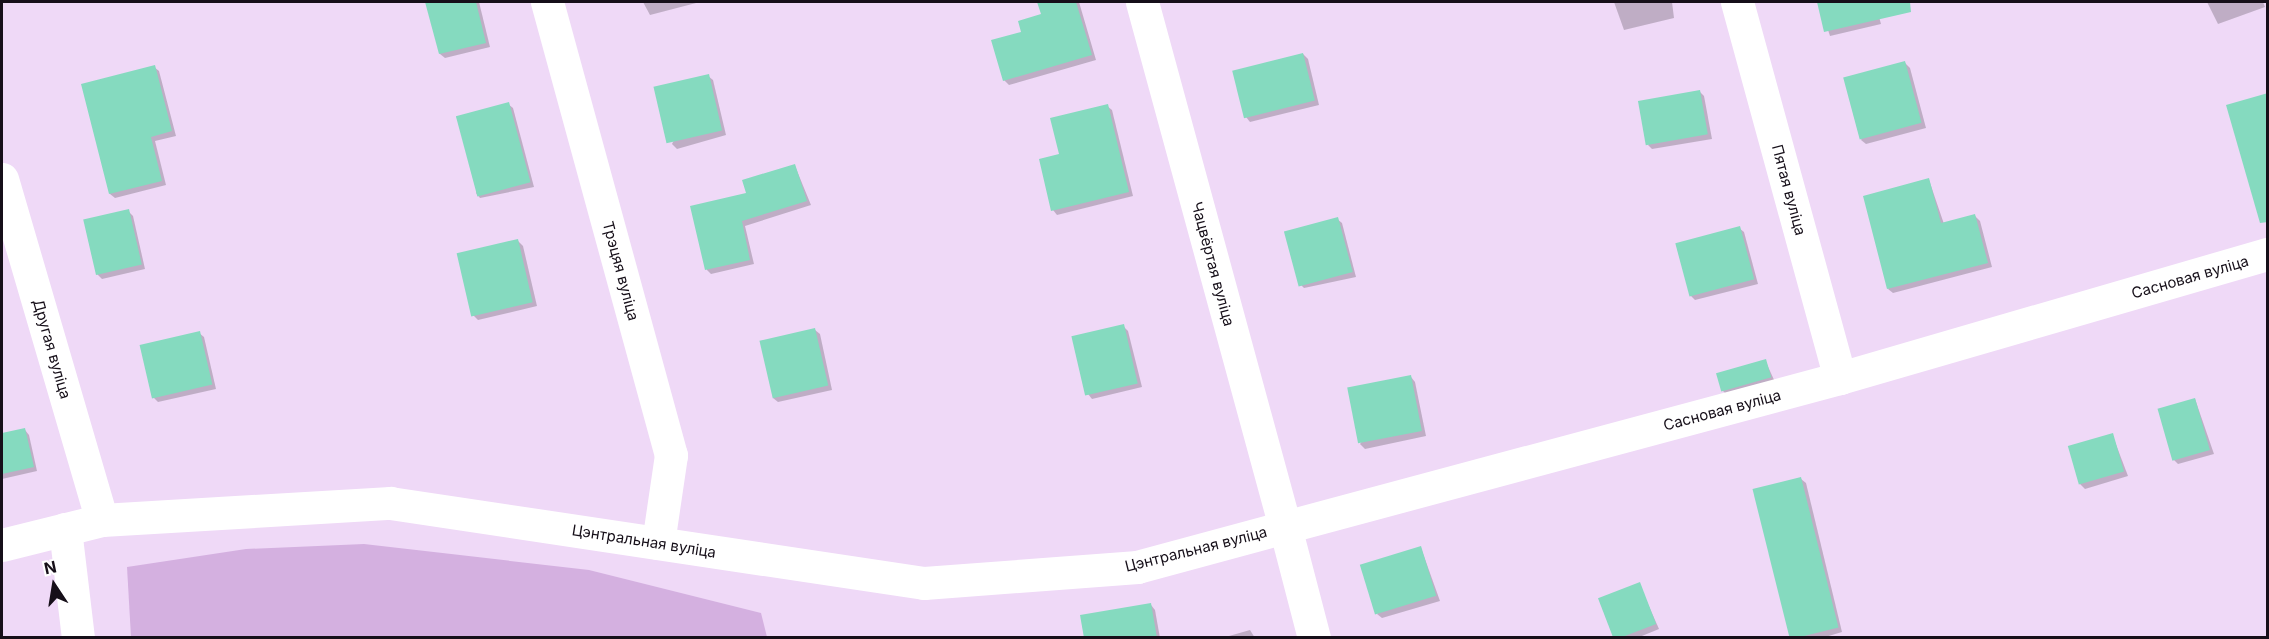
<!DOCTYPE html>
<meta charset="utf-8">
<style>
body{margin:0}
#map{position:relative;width:2269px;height:639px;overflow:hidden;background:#efd9f7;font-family:Inter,sans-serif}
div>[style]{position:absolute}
.green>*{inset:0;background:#d4b0e0}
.shadow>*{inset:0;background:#0003}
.building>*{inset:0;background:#85dabf;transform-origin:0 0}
.street>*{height:33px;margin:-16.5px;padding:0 16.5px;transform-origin:16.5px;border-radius:16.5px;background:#fff}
.secondary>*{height:33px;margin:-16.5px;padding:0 16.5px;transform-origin:16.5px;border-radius:16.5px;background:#fff}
span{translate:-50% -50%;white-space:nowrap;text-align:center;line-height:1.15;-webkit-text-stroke:5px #fff;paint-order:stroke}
.street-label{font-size:15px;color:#160f19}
.frame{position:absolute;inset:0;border:3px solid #160f19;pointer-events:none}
.north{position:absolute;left:24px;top:555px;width:60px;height:60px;-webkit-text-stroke:4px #fff;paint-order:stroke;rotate:348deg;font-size:16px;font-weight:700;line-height:24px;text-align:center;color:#160f19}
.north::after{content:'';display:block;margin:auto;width:21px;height:27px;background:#160f19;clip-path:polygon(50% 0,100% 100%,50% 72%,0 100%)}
</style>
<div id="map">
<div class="green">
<i style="clip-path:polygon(364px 544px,589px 570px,761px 613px,767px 637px,131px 637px,127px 567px,246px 549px)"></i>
</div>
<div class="shadow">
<i style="clip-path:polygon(427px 2px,479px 2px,490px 47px,445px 58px,440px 54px)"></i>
<i style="clip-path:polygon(643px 2px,700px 2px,650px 15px)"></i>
<i style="clip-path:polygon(1039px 2px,1079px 2px,1096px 60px,1009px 85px,1004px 80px,1023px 33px,1043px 15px)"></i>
<i style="clip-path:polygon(1614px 2px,1672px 2px,1674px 18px,1624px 30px)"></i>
<i style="clip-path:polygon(1819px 2px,1875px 2px,1881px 24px,1830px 36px)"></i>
<i style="clip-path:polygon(2207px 2px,2263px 2px,2265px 7px,2218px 24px)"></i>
<i style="clip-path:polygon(1303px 54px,1308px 59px,1319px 105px,1250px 122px,1246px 117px)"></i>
<i style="clip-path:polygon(1905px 63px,1910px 68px,1926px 128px,1866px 144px,1861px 140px)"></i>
<i style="clip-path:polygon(154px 67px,159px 71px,176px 136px,155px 141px,166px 185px,115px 198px,110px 194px,82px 85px)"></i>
<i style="clip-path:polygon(708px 76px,713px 80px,726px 135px,677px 149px,672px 144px)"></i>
<i style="clip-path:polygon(1699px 91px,1704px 96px,1712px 139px,1652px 149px,1648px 145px)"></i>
<i style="clip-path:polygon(508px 104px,513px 108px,534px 187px,480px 198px,476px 193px)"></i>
<i style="clip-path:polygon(1107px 106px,1112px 110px,1133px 196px,1057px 215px,1053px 210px,1061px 155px)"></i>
<i style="clip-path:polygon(795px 166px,811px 205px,745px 226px,754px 264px,711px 274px,707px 270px,692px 207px,748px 194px)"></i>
<i style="clip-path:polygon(1929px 180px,1944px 224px,1975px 216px,1980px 221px,1992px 267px,1893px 293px,1888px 289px)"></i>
<i style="clip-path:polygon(128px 211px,133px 216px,145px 269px,102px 279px,97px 274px)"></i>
<i style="clip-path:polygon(1337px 219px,1342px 223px,1356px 277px,1304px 288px,1299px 283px)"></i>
<i style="clip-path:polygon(1739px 228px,1744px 232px,1758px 284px,1695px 300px,1691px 296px,1677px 244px)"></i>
<i style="clip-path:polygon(518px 241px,523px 246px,537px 306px,478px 320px,473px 315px)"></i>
<i style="clip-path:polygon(1123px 326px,1128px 331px,1142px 387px,1092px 399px,1088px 394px)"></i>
<i style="clip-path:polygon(815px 330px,820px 334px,832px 390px,778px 402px,773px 398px)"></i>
<i style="clip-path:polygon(199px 333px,204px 337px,216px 389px,158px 402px,154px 398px,142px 346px)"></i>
<i style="clip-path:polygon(1765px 360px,1775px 382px,1727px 395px,1722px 390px)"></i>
<i style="clip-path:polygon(1411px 377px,1415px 382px,1426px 436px,1365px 449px,1360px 444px)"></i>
<i style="clip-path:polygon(2195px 399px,2214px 454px,2178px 464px,2173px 459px)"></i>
<i style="clip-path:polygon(25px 430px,29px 435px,37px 471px,2px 479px,2px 435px)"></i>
<i style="clip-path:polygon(2112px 434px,2128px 476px,2085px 489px,2080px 484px)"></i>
<i style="clip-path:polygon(1801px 479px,1806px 483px,1842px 632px,1822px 638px,1791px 638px)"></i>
<i style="clip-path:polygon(1421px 548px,1440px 601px,1382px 618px,1377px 614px)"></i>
<i style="clip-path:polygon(1639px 584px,1659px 629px,1637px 638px,1614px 638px,1599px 599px)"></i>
<i style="clip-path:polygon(1151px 605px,1155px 610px,1160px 638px,1085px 638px)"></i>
<i style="clip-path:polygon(1250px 630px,1255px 638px,1222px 638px)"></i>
</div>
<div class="building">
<i style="clip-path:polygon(425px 2px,476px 2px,486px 43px,439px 54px)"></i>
<i style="clip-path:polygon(1037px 2px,1076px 2px,1092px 55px,1003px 81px,991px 40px,1021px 32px,1018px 21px,1041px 14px)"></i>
<i style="clip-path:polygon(1817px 2px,1910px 2px,1911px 12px,1824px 32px)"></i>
<i style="left:1303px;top:53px;width:49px;height:73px;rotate:76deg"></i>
<i style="left:1905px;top:61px;width:64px;height:64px;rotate:75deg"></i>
<i style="clip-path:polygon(155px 65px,172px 131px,151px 137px,162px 181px,109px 194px,81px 84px)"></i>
<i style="left:709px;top:74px;width:58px;height:57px;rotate:77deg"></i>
<i style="left:1700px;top:90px;width:45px;height:63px;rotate:80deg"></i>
<i style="clip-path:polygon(2268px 93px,2268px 222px,2260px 223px,2226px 105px)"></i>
<i style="left:509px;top:102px;width:83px;height:55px;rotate:75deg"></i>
<i style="clip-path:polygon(1108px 104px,1129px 192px,1051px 211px,1039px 159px,1059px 154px,1050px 118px)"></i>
<i style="clip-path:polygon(795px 164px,807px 201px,742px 221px,750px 260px,705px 270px,690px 206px,746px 193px,742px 180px)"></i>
<i style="clip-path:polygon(1929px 178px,1941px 223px,1975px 214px,1988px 263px,1887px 289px,1863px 196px)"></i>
<i style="left:129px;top:209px;width:57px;height:47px;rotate:77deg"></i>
<i style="left:1338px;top:217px;width:57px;height:56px;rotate:75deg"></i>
<i style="left:1740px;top:226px;width:55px;height:67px;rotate:75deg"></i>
<i style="left:518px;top:239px;width:65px;height:63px;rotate:77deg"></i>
<i style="left:1124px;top:324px;width:61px;height:54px;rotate:77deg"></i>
<i style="left:815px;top:328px;width:59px;height:57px;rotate:77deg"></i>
<i style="left:200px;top:331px;width:55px;height:62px;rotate:77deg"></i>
<i style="left:1766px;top:359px;width:19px;height:52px;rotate:74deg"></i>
<i style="left:1411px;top:375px;width:57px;height:65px;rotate:79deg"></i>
<i style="left:2195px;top:398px;width:54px;height:39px;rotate:74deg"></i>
<i style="clip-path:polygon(25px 428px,34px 467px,2px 474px,2px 433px)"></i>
<i style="left:2113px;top:433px;width:40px;height:47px;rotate:74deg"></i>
<i style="left:1801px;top:477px;width:155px;height:50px;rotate:76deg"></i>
<i style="left:1421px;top:546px;width:52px;height:64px;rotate:73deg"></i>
<i style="left:1640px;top:582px;width:45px;height:45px;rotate:69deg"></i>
<i style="clip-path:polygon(1151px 603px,1157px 638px,1084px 638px,1080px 615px)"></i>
</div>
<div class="street">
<i style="left:547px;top:2px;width:470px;rotate:74.7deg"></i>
<i style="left:671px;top:455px;width:89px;rotate:98.4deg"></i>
<i style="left:1737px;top:2px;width:390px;rotate:74.7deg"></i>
<i style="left:2px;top:179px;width:355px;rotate:73.7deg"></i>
<i style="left:65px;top:529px;width:110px;rotate:83.2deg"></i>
<i style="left:1314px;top:638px;width:115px;rotate:-104.6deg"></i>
<i style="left:1285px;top:527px;width:575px;rotate:-15.03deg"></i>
<i style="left:1840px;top:378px;width:446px;rotate:-16.2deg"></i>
</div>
<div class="secondary">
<i style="left:2px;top:545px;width:103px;rotate:-14deg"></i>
<i style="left:102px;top:520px;width:289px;rotate:-3.4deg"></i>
<i style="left:390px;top:503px;width:540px;rotate:8.52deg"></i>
<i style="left:924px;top:583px;width:214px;rotate:-4.3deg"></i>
<i style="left:1137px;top:567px;width:153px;rotate:-15.1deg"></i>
<i style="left:1285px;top:527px;width:544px;rotate:-105.24deg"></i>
</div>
<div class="street-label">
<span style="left:1789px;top:190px;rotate:75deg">Пятая вуліца</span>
<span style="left:1213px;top:264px;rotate:75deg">Чацвёртая вуліца</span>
<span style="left:621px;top:271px;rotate:75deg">Трэцяя вуліца</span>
<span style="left:2190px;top:277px;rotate:-16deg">Сасновая вуліца</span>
<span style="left:52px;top:349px;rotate:74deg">Другая вуліца</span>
<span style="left:1722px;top:410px;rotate:-15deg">Сасновая вуліца</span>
<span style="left:644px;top:541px;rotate:9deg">Цэнтральная вуліца</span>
<span style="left:1196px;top:549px;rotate:-14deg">Цэнтральная вуліца</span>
</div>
<div class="frame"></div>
<div class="north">N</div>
</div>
